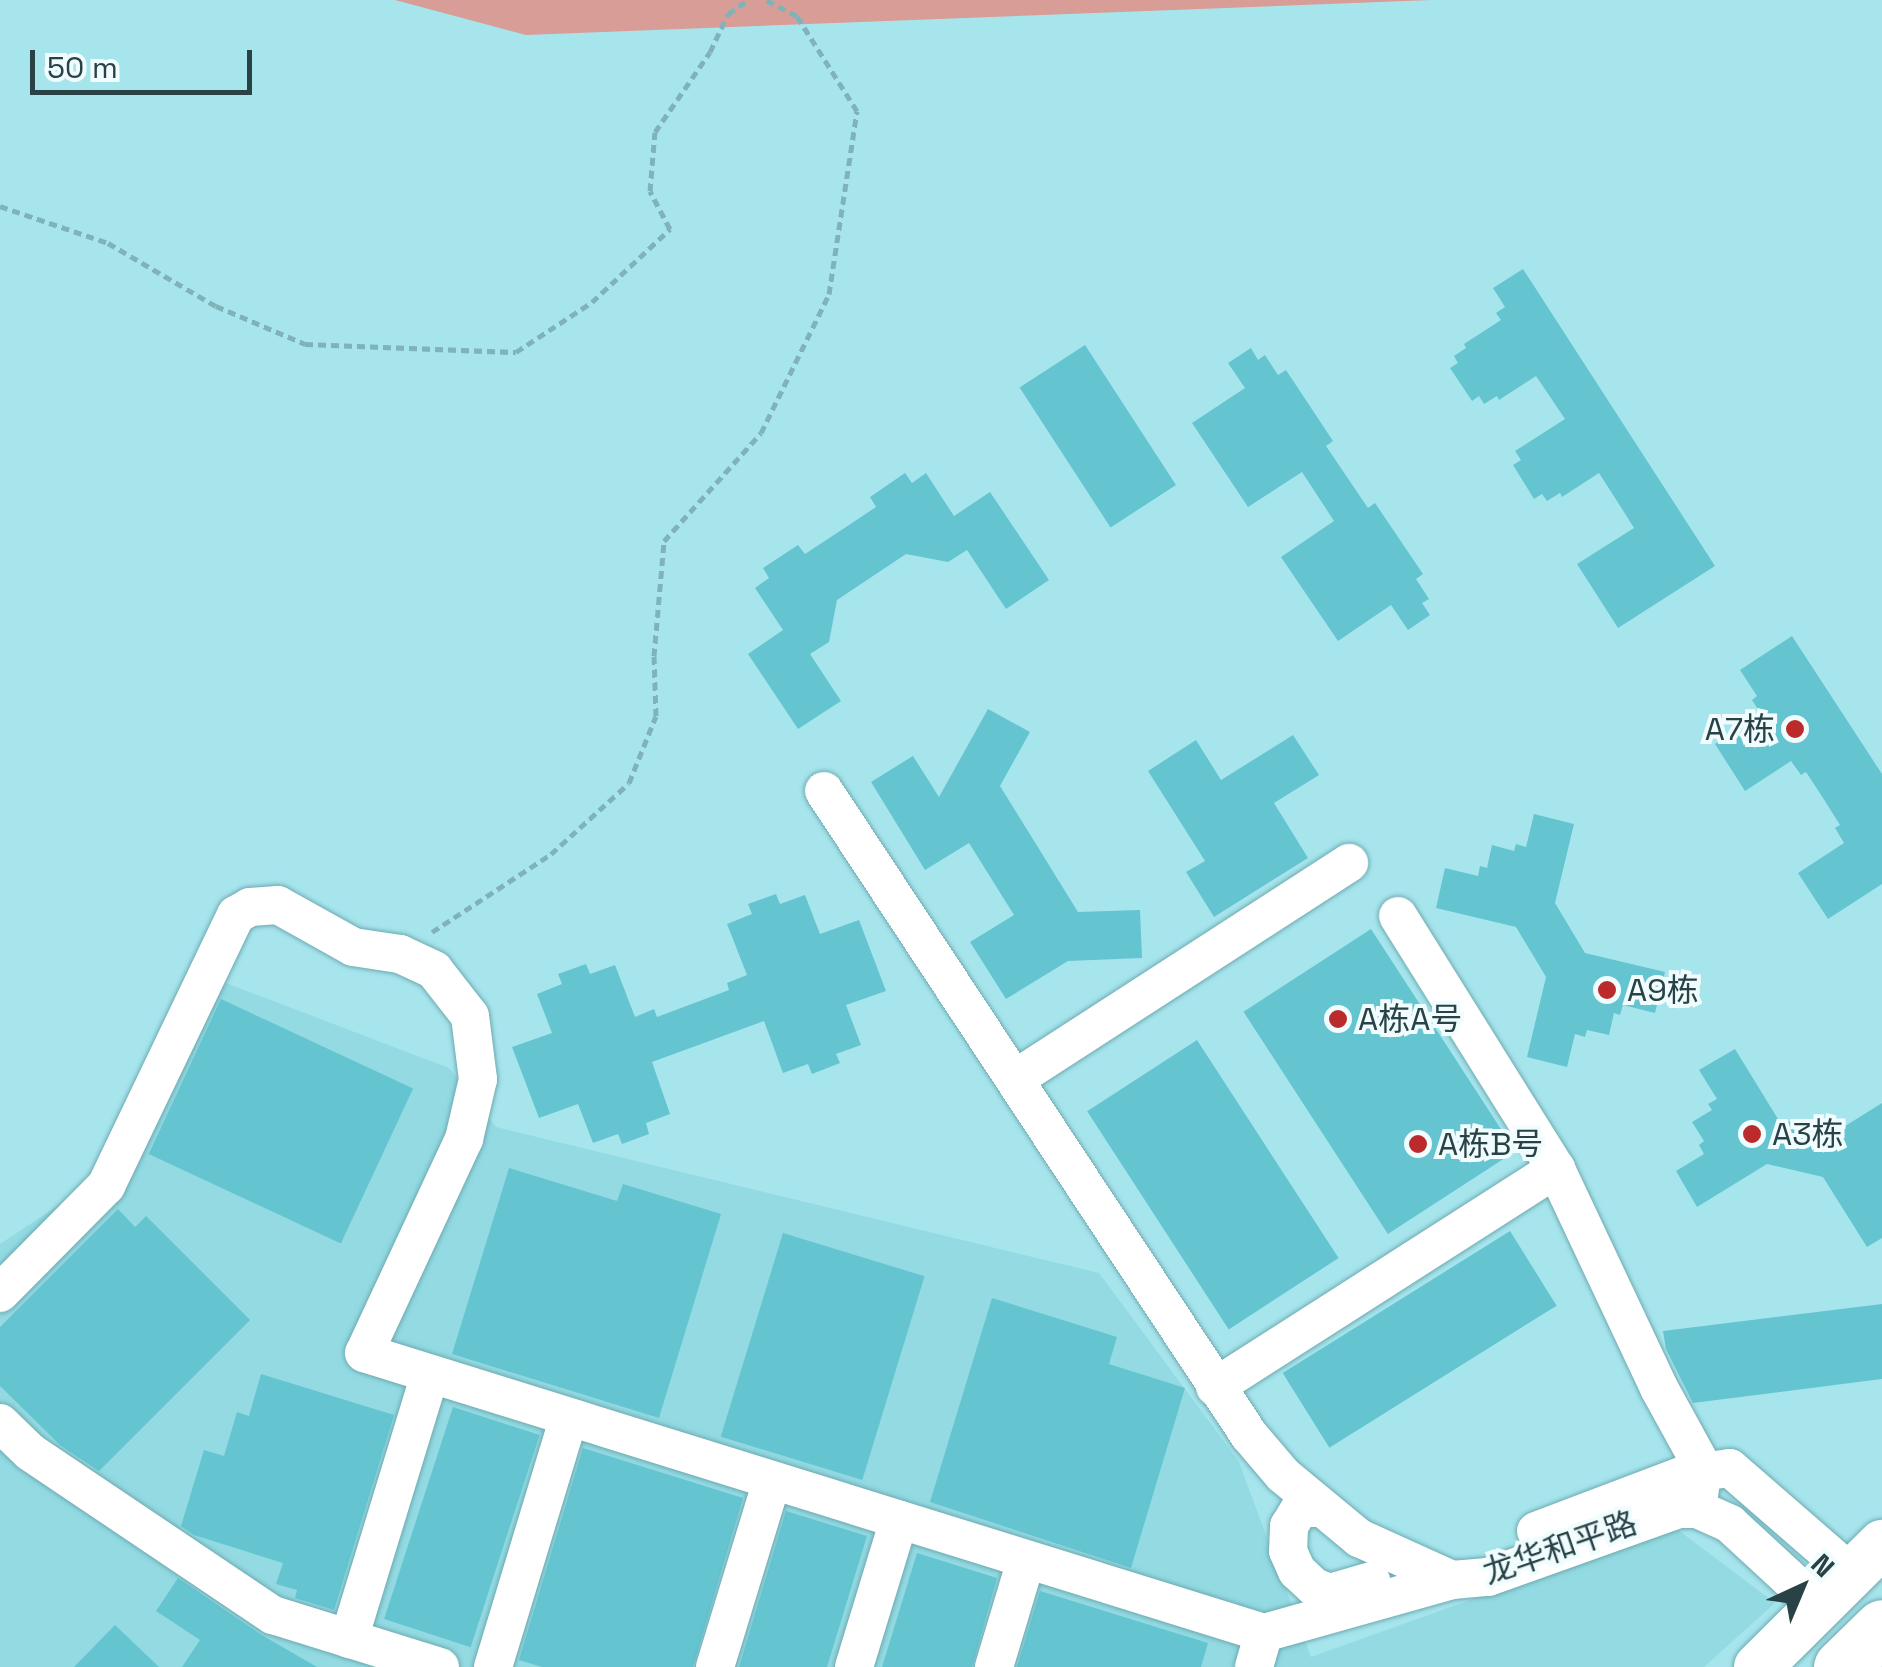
<!DOCTYPE html>
<meta charset="utf-8">
<style>
body{margin:0}
#map{position:relative;width:1882px;height:1667px;overflow:hidden;background:#a7e5ed;font-family:"Space Grotesk","Noto Sans SC",sans-serif}
div>[style]{position:absolute}
.built>*{inset:0;background:#93dae2}
.green>*{inset:0;background:#d79d96}
.building>*{inset:0;background:#64c5d1;transform-origin:0 0}
.path>*{height:5px;margin-top:-2.5px;transform-origin:0;background:repeating-linear-gradient(90deg,#80b3b9 0 8px,transparent 0 13px)}
.roads{filter:drop-shadow(0 0 2px #6eaab2) drop-shadow(0 0 2px #6eaab2)}
.minor>*{height:38px;margin:-19px;padding:0 19px;transform-origin:19px;border-radius:19px;background:#fff}
.major>*{height:48px;margin:-24px;padding:0 24px;transform-origin:24px;border-radius:24px;background:#fff}
.bridges{filter:drop-shadow(0 0 2px #6eaab2) drop-shadow(0 0 2px #6eaab2)}
.highway-bridge>*{height:55px;margin:-27.5px;padding:0 27.5px;transform-origin:27.5px;border-radius:27.5px;background:#fff}
.dots>*{width:28px;height:28px;translate:-50% -50%;box-sizing:border-box;border:5px solid #f0fcfe;border-radius:50%}
span{translate:-50% -50%;white-space:nowrap;text-align:center;line-height:1.15;-webkit-text-stroke:8px #f0fcfe;paint-order:stroke}
.poi-label{font-size:32px;color:#284245}
.right{translate:-100% -50%;text-align:right}
.left{translate:0 -50%;text-align:left}
.street-label{font-size:32px;color:#284245}
.north{position:absolute;left:1752px;top:1537px;width:100px;height:100px;-webkit-text-stroke:8px #f0fcfe;paint-order:stroke;rotate:44deg;font-size:28px;font-weight:700;line-height:40px;text-align:center;color:#284245}
.north::after{content:'';display:block;margin:auto;width:35px;height:45px;background:#284245;clip-path:polygon(50% 0,100% 100%,50% 72%,0 100%)}
.scale{position:absolute;left:30px;top:50px;width:222px;height:45px;box-sizing:border-box;border:5px solid #284245;border-top:0;padding-left:12px;font-size:30px;line-height:35px;white-space:nowrap;color:#284245;-webkit-text-stroke:8px #f0fcfe;paint-order:stroke}
</style>
<div id="map">
<div class="built">
<i style="clip-path:polygon(189px 969px,449px 1068px,496px 1127px,1099px 1273px,1239px 1462px,1311px 1657px,1674px 1527px,1775px 1603px,1704px 1667px,0 1667px,0 1244px,92px 1183px)"></i>
</div>
<div class="green">
<i style="clip-path:polygon(395px 0,1431px 0,526px 35px)"></i>
</div>
<div class="building">
<i style="clip-path:polygon(1523px 269px,1715px 566px,1618px 628px,1577px 564px,1634px 528px,1624px 512px,1599px 473px,1562px 497px,1560px 493px,1547px 501px,1542px 494px,1534px 499px,1513px 465px,1521px 460px,1515px 451px,1565px 419px,1536px 376px,1499px 400px,1497px 396px,1484px 404px,1479px 396px,1472px 401px,1450px 368px,1458px 363px,1454px 356px,1466px 348px,1464px 344px,1501px 320px,1496px 313px,1505px 307px,1493px 288px)"></i>
<i style="left:1085px;top:345px;width:167px;height:78px;rotate:57deg"></i>
<i style="clip-path:polygon(1251px 348px,1258px 360px,1265px 355px,1278px 375px,1286px 370px,1333px 441px,1326px 446px,1351px 483px,1368px 508px,1375px 503px,1423px 574px,1416px 579px,1429px 599px,1422px 603px,1430px 615px,1408px 630px,1391px 605px,1338px 641px,1281px 557px,1334px 521px,1302px 472px,1248px 507px,1192px 423px,1245px 388px,1228px 363px)"></i>
<i style="clip-path:polygon(905px 473px,912px 483px,926px 473px,954px 516px,990px 492px,1049px 580px,1006px 609px,967px 550px,948px 562px,906px 554px,837px 600px,829px 642px,810px 654px,841px 701px,798px 729px,748px 654px,783px 630px,755px 588px,769px 578px,763px 568px,798px 545px,805px 554px,846px 527px,876px 507px,870px 497px)"></i>
<i style="clip-path:polygon(1792px 636px,1882px 774px,1882px 884px,1828px 919px,1798px 873px,1844px 843px,1835px 828px,1840px 825px,1823px 798px,1806px 772px,1801px 775px,1791px 761px,1745px 791px,1715px 744px,1761px 714px,1752px 700px,1757px 696px,1740px 670px)"></i>
<i style="clip-path:polygon(988px 709px,1030px 732px,1000px 786px,1078px 912px,1140px 910px,1142px 958px,1068px 961px,1006px 999px,970px 942px,1014px 915px,969px 843px,925px 870px,871px 782px,913px 756px,939px 797px)"></i>
<i style="clip-path:polygon(1293px 735px,1319px 775px,1274px 803px,1308px 858px,1214px 917px,1186px 872px,1205px 861px,1148px 771px,1196px 740px,1221px 780px)"></i>
<i style="clip-path:polygon(1534px 814px,1574px 824px,1555px 903px,1585px 953px,1665px 972px,1655px 1013px,1623px 1005px,1620px 1015px,1614px 1013px,1609px 1035px,1587px 1030px,1585px 1037px,1575px 1034px,1567px 1067px,1527px 1057px,1546px 977px,1516px 927px,1436px 908px,1445px 868px,1478px 876px,1480px 866px,1487px 868px,1492px 845px,1514px 851px,1516px 844px,1526px 847px)"></i>
<i style="clip-path:polygon(776px 894px,780px 904px,805px 895px,820px 934px,859px 920px,886px 991px,846px 1005px,861px 1045px,836px 1054px,840px 1063px,812px 1074px,808px 1064px,783px 1073px,764px 1021px,652px 1062px,670px 1114px,646px 1123px,649px 1134px,622px 1144px,618px 1134px,593px 1143px,578px 1104px,539px 1118px,512px 1047px,552px 1033px,537px 994px,562px 984px,558px 974px,586px 964px,590px 974px,615px 965px,635px 1017px,654px 1009px,657px 1017px,729px 990px,727px 983px,747px 975px,727px 924px,752px 914px,748px 904px)"></i>
<i style="left:1371px;top:929px;width:265px;height:152px;rotate:57deg"></i>
<i style="left:221px;top:999px;width:212px;height:171px;rotate:25deg"></i>
<i style="left:1197px;top:1040px;width:260px;height:131px;rotate:57deg"></i>
<i style="clip-path:polygon(1735px 1049px,1778px 1119px,1834px 1133px,1882px 1103px,1882px 1238px,1867px 1247px,1823px 1177px,1767px 1164px,1697px 1207px,1676px 1171px,1704px 1154px,1699px 1145px,1704px 1141px,1692px 1122px,1712px 1110px,1708px 1104px,1717px 1099px,1699px 1070px)"></i>
<i style="clip-path:polygon(509px 1168px,617px 1201px,623px 1184px,721px 1214px,659px 1418px,452px 1354px)"></i>
<i style="clip-path:polygon(118px 1209px,135px 1227px,146px 1216px,250px 1320px,99px 1471px,60px 1445px,0 1386px,0 1327px)"></i>
<i style="left:1510px;top:1231px;width:88px;height:268px;rotate:58deg"></i>
<i style="left:783px;top:1233px;width:148px;height:213px;rotate:17deg"></i>
<i style="clip-path:polygon(992px 1298px,1117px 1337px,1109px 1364px,1185px 1388px,1131px 1568px,930px 1502px)"></i>
<i style="clip-path:polygon(1882px 1304px,1882px 1379px,1693px 1403px,1666px 1349px,1663px 1331px)"></i>
<i style="clip-path:polygon(261px 1374px,394px 1415px,334px 1610px,295px 1598px,297px 1590px,276px 1584px,283px 1563px,194px 1535px,181px 1526px,204px 1450px,224px 1456px,237px 1412px,249px 1416px)"></i>
<i style="left:453px;top:1407px;width:91px;height:223px;rotate:18deg"></i>
<i style="clip-path:polygon(583px 1448px,743px 1498px,693px 1667px,542px 1667px,519px 1660px)"></i>
<i style="clip-path:polygon(786px 1511px,867px 1536px,827px 1667px,739px 1667px)"></i>
<i style="clip-path:polygon(917px 1553px,997px 1578px,972px 1667px,882px 1667px)"></i>
<i style="clip-path:polygon(178px 1578px,260px 1634px,317px 1667px,182px 1667px,200px 1640px,156px 1611px)"></i>
<i style="clip-path:polygon(1040px 1591px,1208px 1643px,1201px 1667px,1017px 1667px)"></i>
<i style="clip-path:polygon(115px 1625px,159px 1667px,74px 1667px)"></i>
</div>
<div class="path">
<i style="left:0;top:206px;width:114px;rotate:18.9deg"></i>
<i style="left:108px;top:243px;width:125px;rotate:30.3deg"></i>
<i style="left:216px;top:306px;width:97px;rotate:23.1deg"></i>
<i style="left:305px;top:344px;width:211px;rotate:2.2deg"></i>
<i style="left:516px;top:352px;width:91px;rotate:-33.3deg"></i>
<i style="left:592px;top:302px;width:107px;rotate:-43.1deg"></i>
<i style="left:670px;top:229px;width:43px;rotate:-117.8deg"></i>
<i style="left:650px;top:191px;width:59px;rotate:-85.2deg"></i>
<i style="left:655px;top:132px;width:97px;rotate:-55.5deg"></i>
<i style="left:710px;top:52px;width:42px;rotate:-64.7deg"></i>
<i style="left:728px;top:14px;width:24px;rotate:-35deg"></i>
<i style="left:432px;top:932px;width:142px;rotate:-33.2deg"></i>
<i style="left:551px;top:854px;width:105px;rotate:-42.3deg"></i>
<i style="left:629px;top:783px;width:72px;rotate:-68.1deg"></i>
<i style="left:656px;top:716px;width:60px;rotate:-91.9deg"></i>
<i style="left:654px;top:656px;width:115px;rotate:-85deg"></i>
<i style="left:664px;top:541px;width:145px;rotate:-48.1deg"></i>
<i style="left:761px;top:433px;width:155px;rotate:-63.9deg"></i>
<i style="left:829px;top:294px;width:185px;rotate:-81.3deg"></i>
<i style="left:857px;top:111px;width:112px;rotate:-122.3deg"></i>
<i style="left:797px;top:16px;width:35px;rotate:-153deg"></i>
</div>
<div class="roads">
<div class="minor">
<i style="left:824px;top:791px;width:772px;rotate:56.58deg"></i>
<i style="left:1249px;top:1435px;width:52px;rotate:49.6deg"></i>
<i style="left:1283px;top:1475px;width:99px;rotate:39.7deg"></i>
<i style="left:1359px;top:1538px;width:102px;rotate:24.3deg"></i>
<i style="left:1398px;top:916px;width:298px;rotate:58deg"></i>
<i style="left:1556px;top:1169px;width:242px;rotate:64.8deg"></i>
<i style="left:1659px;top:1388px;width:91px;rotate:61.2deg"></i>
<i style="left:1703px;top:1468px;width:41px;rotate:98.3deg"></i>
<i style="left:1015px;top:1079px;width:398px;rotate:-32.9deg"></i>
<i style="left:0;top:1293px;width:151px;rotate:-45.3deg"></i>
<i style="left:106px;top:1186px;width:301px;rotate:-64.4deg"></i>
<i style="left:236px;top:915px;width:16px;rotate:-30deg"></i>
<i style="left:250px;top:907px;width:28px;rotate:-4deg"></i>
<i style="left:278px;top:905px;width:86px;rotate:29.2deg"></i>
<i style="left:353px;top:947px;width:48px;rotate:8.5deg"></i>
<i style="left:400px;top:954px;width:38px;rotate:25deg"></i>
<i style="left:434px;top:970px;width:58px;rotate:52deg"></i>
<i style="left:470px;top:1016px;width:64px;rotate:82.8deg"></i>
<i style="left:478px;top:1079px;width:62px;rotate:103.1deg"></i>
<i style="left:464px;top:1139px;width:236px;rotate:115deg"></i>
<i style="left:364px;top:1353px;width:943px;rotate:17.28deg"></i>
<i style="left:1264px;top:1633px;width:195px;rotate:-15.7deg"></i>
<i style="left:1452px;top:1580px;width:36px;rotate:-5deg"></i>
<i style="left:1488px;top:1577px;width:203px;rotate:-19.6deg"></i>
<i style="left:1679px;top:1509px;width:18px"></i>
<i style="left:1697px;top:1509px;width:36px;rotate:24deg"></i>
<i style="left:1730px;top:1524px;width:122px;rotate:42.7deg"></i>
<i style="left:1215px;top:1387px;width:405px;rotate:-32.6deg"></i>
<i style="left:0;top:1423px;width:42px;rotate:44deg"></i>
<i style="left:30px;top:1452px;width:293px;rotate:33.9deg"></i>
<i style="left:273px;top:1615px;width:175px;rotate:17.3deg"></i>
<i style="left:1320px;top:1508px;width:20px;rotate:180deg"></i>
<i style="left:1300px;top:1508px;width:21px;rotate:121deg"></i>
<i style="left:1289px;top:1526px;width:25px;rotate:92deg"></i>
<i style="left:1288px;top:1551px;width:22px;rotate:66deg"></i>
<i style="left:1297px;top:1571px;width:23px;rotate:43deg"></i>
<i style="left:1314px;top:1587px;width:17px;rotate:21deg"></i>
<i style="left:1330px;top:1593px;width:43px;rotate:-16.3deg"></i>
<i style="left:1536px;top:1531px;width:160px;rotate:-20.8deg"></i>
<i style="left:1686px;top:1474px;width:44px;rotate:-7.8deg"></i>
<i style="left:1730px;top:1468px;width:162px;rotate:41deg"></i>
<i style="left:349px;top:1639px;width:277px;rotate:-73deg"></i>
<i style="left:493px;top:1667px;width:261px;rotate:-73.1deg"></i>
<i style="left:715px;top:1667px;width:195px;rotate:-73deg"></i>
<i style="left:854px;top:1667px;width:154px;rotate:-73deg"></i>
<i style="left:994px;top:1667px;width:112px;rotate:-73.3deg"></i>
<i style="left:1254px;top:1667px;width:35px;rotate:-74deg"></i>
</div>
<div class="major">
<i style="left:1758px;top:1667px;width:175px;rotate:-44.8deg"></i>
</div>
</div>
<div class="bridges">
<div class="highway-bridge">
<i style="left:1841px;top:1667px;width:57px;rotate:-44.3deg"></i>
</div>
</div>
<div class="dots">
<i style="left:1795px;top:729px;background:#bb2b2b"></i>
<i style="left:1607px;top:990px;background:#bb2b2b"></i>
<i style="left:1338px;top:1019px;background:#bb2b2b"></i>
<i style="left:1752px;top:1134px;background:#bb2b2b"></i>
<i style="left:1418px;top:1144px;background:#bb2b2b"></i>
</div>
<div class="poi-label">
<span class="right" style="left:1775px;top:729px">A7栋</span>
<span class="left" style="left:1627px;top:990px">A9栋</span>
<span class="left" style="left:1358px;top:1019px">A栋A号</span>
<span class="left" style="left:1772px;top:1134px">A3栋</span>
<span class="left" style="left:1438px;top:1144px">A栋B号</span>
</div>
<div class="street-label">
<span style="left:1560px;top:1548px;rotate:-19deg">龙华和平路</span>
</div>
<div class="north">N</div>
<div class="scale">50 m</div>
</div>
